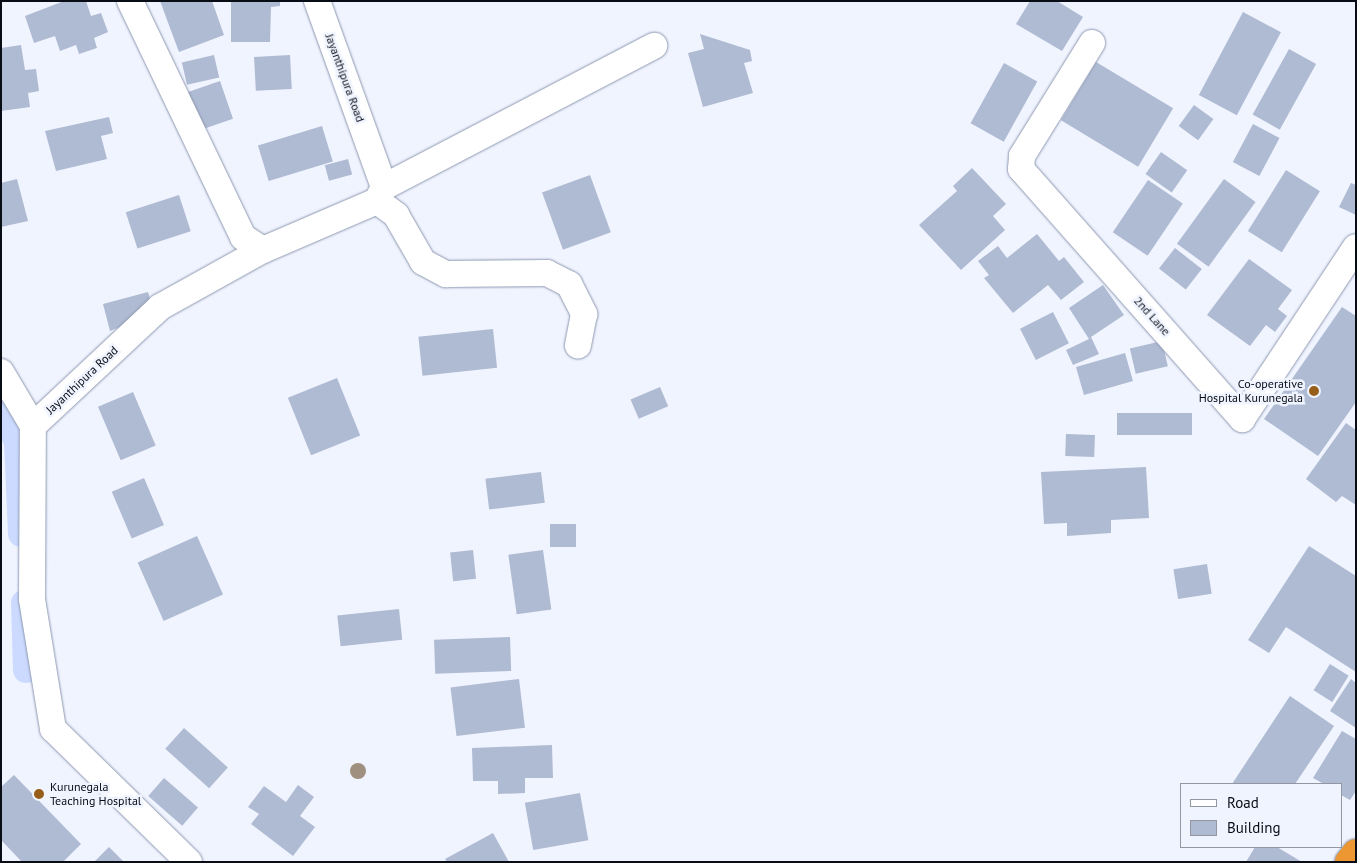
<!DOCTYPE html>
<style>
body{margin:0}
#map{position:relative;width:1357px;height:863px;overflow:hidden;background:#f0f4ff;font-family:"PT Sans",sans-serif}
div>[style]{position:absolute}
.canal>*{height:26px;margin:-13px;padding:0 13px;transform-origin:13px;border-radius:13px;background:#cbdafe}
.building>*{inset:0;background:#afbad3;transform-origin:0 0}
.roads{filter:drop-shadow(0 0 1px #8d98b0) drop-shadow(0 0 1px #8d98b0)}
.street>*{height:26px;margin:-13px;padding:0 13px;transform-origin:13px;border-radius:13px;background:#fff}
.highway>*{height:28px;margin:-14px;padding:0 14px;transform-origin:14px;border-radius:14px;background:#ec9732}
.trees>*{width:16px;height:16px;margin:-8px;border-radius:50%;background:#9f8f7f}
.dots>*{width:14px;height:14px;translate:-50% -50%;box-sizing:border-box;border:2px solid #f0f4ff;border-radius:50%}
span{translate:-50% -50%;white-space:nowrap;text-align:center;line-height:1.15;-webkit-text-stroke:5px #f0f4ff;paint-order:stroke}
.street-label{font-size:12px;color:#080c14}
.poi-label{font-size:12px;color:#080c14}
.right{translate:-100% -50%;text-align:right}
.left{translate:0 -50%;text-align:left}
.frame{position:absolute;inset:0;border:2px solid #080c14;pointer-events:none}
.legend{position:absolute;left:1180px;top:783px;width:162px;height:65px;box-sizing:border-box;background:#f0f4ff;border:1px solid #9397a1;margin:0;padding:6px 9px;list-style:none;font-size:15px;color:#080c14}
.legend li{display:flex;align-items:center;gap:10px;height:25px}
.legend b{width:25px;border:1px solid #9397a1}
</style>
<div id="map">
<div class="canal">
<i style="left:1px;top:410px;width:36px;rotate:63deg"></i>
<i style="left:17px;top:442px;width:92px;rotate:87.5deg"></i>
<i style="left:24px;top:603px;width:67px;rotate:88.3deg"></i>
</div>
<div class="building">
<i style="clip-path:polygon(64px 1px,86px 1px,91px 16px,101px 13px,108px 32px,94px 38px,97px 48px,79px 54px,76px 45px,60px 51px,55px 36px,34px 43px,25px 16px)"></i>
<i style="clip-path:polygon(160px 1px,212px 1px,224px 35px,179px 52px)"></i>
<i style="clip-path:polygon(231px 1px,280px 1px,280px 6px,271px 7px,270px 42px,231px 42px)"></i>
<i style="clip-path:polygon(1030px 1px,1057px 1px,1083px 17px,1062px 51px,1016px 24px)"></i>
<i style="left:1243px;top:12px;width:43px;height:94px;rotate:28deg"></i>
<i style="clip-path:polygon(700px 34px,750px 50px,752px 61px,744px 63px,753px 93px,703px 107px,688px 53px,704px 49px)"></i>
<i style="clip-path:polygon(21px 45px,25px 70px,36px 69px,39px 91px,28px 93px,30px 107px,1px 111px,1px 48px)"></i>
<i style="left:1289px;top:49px;width:31px;height:75px;rotate:29deg"></i>
<i style="left:214px;top:55px;width:23px;height:33px;rotate:77deg"></i>
<i style="left:290px;top:55px;width:34px;height:36px;rotate:87deg"></i>
<i style="left:1096px;top:62px;width:90px;height:68px;rotate:31deg"></i>
<i style="left:1004px;top:63px;width:38px;height:69px;rotate:29deg"></i>
<i style="left:220px;top:81px;width:40px;height:36px;rotate:71deg"></i>
<i style="left:1194px;top:105px;width:24px;height:26px;rotate:36deg"></i>
<i style="clip-path:polygon(109px 117px,113px 133px,101px 136px,107px 159px,56px 171px,45px 131px)"></i>
<i style="left:1253px;top:124px;width:30px;height:43px;rotate:28deg"></i>
<i style="left:322px;top:126px;width:37px;height:67px;rotate:73deg"></i>
<i style="left:1161px;top:152px;width:32px;height:27px;rotate:35deg"></i>
<i style="left:348px;top:159px;width:16px;height:24px;rotate:75deg"></i>
<i style="clip-path:polygon(972px 168px,1006px 204px,993px 216px,1005px 230px,961px 270px,919px 225px,957px 191px,953px 186px)"></i>
<i style="left:1286px;top:170px;width:40px;height:72px;rotate:32deg"></i>
<i style="left:590px;top:175px;width:61px;height:51px;rotate:70deg"></i>
<i style="clip-path:polygon(17px 179px,28px 221px,1px 227px,1px 183px)"></i>
<i style="left:1224px;top:179px;width:39px;height:80px;rotate:36deg"></i>
<i style="left:1148px;top:180px;width:42px;height:63px;rotate:34deg"></i>
<i style="clip-path:polygon(1351px 183px,1356px 185px,1356px 215px,1339px 207px)"></i>
<i style="left:179px;top:195px;width:38px;height:56px;rotate:72deg"></i>
<i style="clip-path:polygon(1037px 234px,1059px 261px,1064px 257px,1084px 282px,1061px 300px,1048px 285px,1013px 313px,984px 278px,989px 275px,978px 261px,998px 246px,1007px 258px)"></i>
<i style="left:1175px;top:248px;width:34px;height:26px;rotate:38deg"></i>
<i style="clip-path:polygon(1249px 259px,1292px 290px,1278px 309px,1287px 316px,1275px 332px,1266px 325px,1250px 346px,1207px 315px)"></i>
<i style="clip-path:polygon(1103px 285px,1124px 315px,1091px 337px,1099px 354px,1073px 365px,1066px 350px,1089px 339px,1069px 308px)"></i>
<i style="clip-path:polygon(148px 292px,154px 313px,110px 331px,103px 304px)"></i>
<i style="clip-path:polygon(1342px 307px,1356px 316px,1356px 402px,1318px 456px,1264px 419px)"></i>
<i style="left:1053px;top:312px;width:35px;height:37px;rotate:63deg"></i>
<i style="left:493px;top:329px;width:39px;height:75px;rotate:84deg"></i>
<i style="left:1162px;top:341px;width:26px;height:33px;rotate:77deg"></i>
<i style="left:1125px;top:353px;width:29px;height:51px;rotate:74deg"></i>
<i style="left:337px;top:378px;width:62px;height:53px;rotate:68deg"></i>
<i style="left:660px;top:387px;width:21px;height:32px;rotate:67deg"></i>
<i style="left:133px;top:392px;width:58px;height:38px;rotate:67deg"></i>
<i style="left:1192px;top:413px;width:22px;height:75px;rotate:90deg"></i>
<i style="clip-path:polygon(1346px 423px,1356px 430px,1356px 505px,1342px 496px,1336px 502px,1306px 479px)"></i>
<i style="left:1066px;top:434px;width:29px;height:22px;rotate:2deg"></i>
<i style="clip-path:polygon(1146px 467px,1149px 518px,1111px 520px,1111px 533px,1067px 536px,1067px 523px,1044px 524px,1041px 472px)"></i>
<i style="left:541px;top:472px;width:31px;height:56px;rotate:83deg"></i>
<i style="left:144px;top:478px;width:51px;height:35px;rotate:67deg"></i>
<i style="left:550px;top:524px;width:26px;height:23px"></i>
<i style="left:197px;top:536px;width:64px;height:65px;rotate:66deg"></i>
<i style="clip-path:polygon(1309px 546px,1356px 576px,1356px 672px,1286px 627px,1269px 653px,1248px 640px)"></i>
<i style="left:473px;top:550px;width:29px;height:23px;rotate:84deg"></i>
<i style="left:543px;top:550px;width:60px;height:35px;rotate:82deg"></i>
<i style="left:1207px;top:564px;width:30px;height:34px;rotate:81deg"></i>
<i style="left:399px;top:609px;width:31px;height:62px;rotate:84deg"></i>
<i style="left:510px;top:637px;width:34px;height:76px;rotate:88deg"></i>
<i style="left:1330px;top:664px;width:22px;height:31px;rotate:32deg"></i>
<i style="left:519px;top:679px;width:49px;height:69px;rotate:83deg"></i>
<i style="clip-path:polygon(1351px 679px,1356px 683px,1356px 728px,1330px 711px)"></i>
<i style="clip-path:polygon(1290px 696px,1334px 726px,1295px 784px,1232px 784px)"></i>
<i style="left:184px;top:728px;width:59px;height:28px;rotate:42deg"></i>
<i style="clip-path:polygon(1342px 731px,1356px 739px,1356px 791px,1350px 800px,1341px 795px,1341px 784px,1324px 784px,1313px 778px)"></i>
<i style="clip-path:polygon(552px 745px,553px 778px,525px 778px,525px 793px,498px 794px,498px 781px,473px 781px,472px 748px)"></i>
<i style="clip-path:polygon(14px 775px,81px 844px,63px 862px,22px 862px,1px 840px,1px 787px)"></i>
<i style="left:164px;top:778px;width:45px;height:24px;rotate:41deg"></i>
<i style="clip-path:polygon(298px 785px,314px 797px,300px 816px,315px 827px,293px 856px,251px 824px,259px 814px,248px 807px,264px 786px,286px 802px)"></i>
<i style="left:580px;top:793px;width:48px;height:56px;rotate:80deg"></i>
<i style="clip-path:polygon(493px 833px,509px 862px,447px 862px,445px 859px)"></i>
<i style="clip-path:polygon(109px 847px,124px 862px,94px 862px)"></i>
<i style="clip-path:polygon(1255px 847px,1277px 847px,1302px 862px,1246px 862px)"></i>
</div>
<div class="roads">
<div class="street">
<i style="left:130px;top:1px;width:262px;rotate:64.4deg"></i>
<i style="left:243px;top:237px;width:24px;rotate:33deg"></i>
<i style="left:1092px;top:43px;width:133px;rotate:121.8deg"></i>
<i style="left:1022px;top:156px;width:13px;rotate:94deg"></i>
<i style="left:1021px;top:169px;width:334px;rotate:48.5deg"></i>
<i style="left:1242px;top:419px;width:206px;rotate:-56.5deg"></i>
<i style="left:384px;top:187px;width:305px;rotate:-27.6deg"></i>
<i style="left:377px;top:201px;width:24px;rotate:36deg"></i>
<i style="left:396px;top:215px;width:54px;rotate:60.1deg"></i>
<i style="left:423px;top:262px;width:26px;rotate:28deg"></i>
<i style="left:446px;top:274px;width:101px;rotate:-0.6deg"></i>
<i style="left:547px;top:273px;width:25px;rotate:27deg"></i>
<i style="left:569px;top:284px;width:34px;rotate:63deg"></i>
<i style="left:584px;top:314px;width:32px;rotate:101deg"></i>
<i style="left:1px;top:372px;width:63px;rotate:59.3deg"></i>
<i style="left:189px;top:862px;width:190px;rotate:-135.6deg"></i>
<i style="left:53px;top:729px;width:132px;rotate:-99.2deg"></i>
<i style="left:32px;top:599px;width:173px;rotate:-89.7deg"></i>
<i style="left:33px;top:426px;width:174px;rotate:-43.1deg"></i>
<i style="left:160px;top:307px;width:118px;rotate:-29deg"></i>
<i style="left:263px;top:250px;width:124px;rotate:-23.3deg"></i>
<i style="left:377px;top:201px;width:16px;rotate:-63deg"></i>
<i style="left:384px;top:187px;width:198px;rotate:-109.8deg"></i>
</div>
<div class="highway">
<i style="left:1349px;top:862px;width:11px;rotate:-52deg"></i>
</div>
</div>
<div class="trees">
<i style="left:358px;top:771px"></i>
</div>
<div class="dots">
<i style="left:1314px;top:391px;background:#965e19"></i>
<i style="left:39px;top:794px;background:#965e19"></i>
</div>
<div class="street-label">
<span style="left:345px;top:78px;rotate:70deg">Jayanthipura Road</span>
<span style="left:1152px;top:316px;rotate:48deg">2nd Lane</span>
<span style="left:82px;top:380px;rotate:-43deg">Jayanthipura Road</span>
</div>
<div class="poi-label">
<span class="right" style="left:1303px;top:391px">Co-operative<br>Hospital Kurunegala</span>
<span class="left" style="left:50px;top:794px">Kurunegala<br>Teaching Hospital</span>
</div>
<div class="frame"></div>
<ul class="legend">
<li><b style="height:6px;background:#fff"></b>Road</li>
<li><b style="height:14px;background:#afbad3"></b>Building</li>
</ul>
</div>
